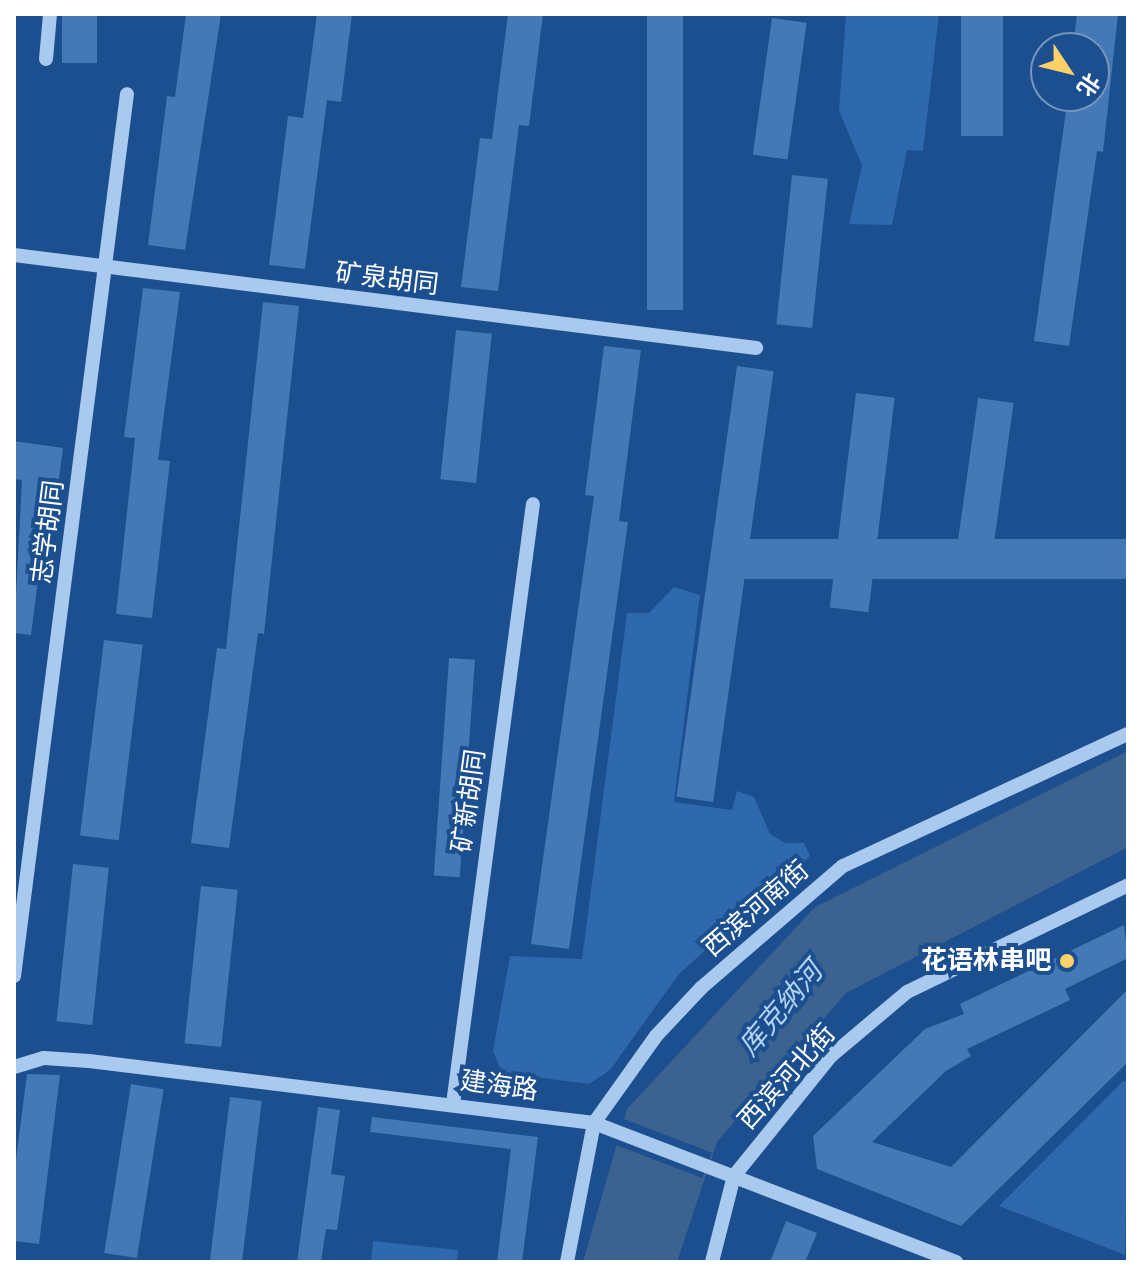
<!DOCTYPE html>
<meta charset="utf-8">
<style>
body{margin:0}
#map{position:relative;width:1142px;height:1276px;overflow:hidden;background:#1b4f8f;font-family:Rubik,"Noto Sans SC",sans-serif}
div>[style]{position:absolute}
.green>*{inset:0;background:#2e69ad}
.water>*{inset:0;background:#3c6290}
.pier>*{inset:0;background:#1b4f8f;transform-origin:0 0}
.building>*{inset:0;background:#4478b7;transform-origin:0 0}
.minor>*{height:14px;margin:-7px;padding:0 7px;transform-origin:7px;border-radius:7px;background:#a9c9ee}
.dots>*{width:22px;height:22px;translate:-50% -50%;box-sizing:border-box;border:4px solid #1b4f8f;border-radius:50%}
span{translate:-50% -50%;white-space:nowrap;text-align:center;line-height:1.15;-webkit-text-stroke:8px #1b4f8f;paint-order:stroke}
.street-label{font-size:26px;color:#fff}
.poi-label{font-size:26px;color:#fff;font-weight:700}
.right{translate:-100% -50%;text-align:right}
.water-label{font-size:28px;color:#b5d3f5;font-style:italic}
.frame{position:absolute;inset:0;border:16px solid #fff;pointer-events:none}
.north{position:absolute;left:1030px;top:32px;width:80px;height:80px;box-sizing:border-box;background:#1b4f8f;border:2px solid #7695bc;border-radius:50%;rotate:125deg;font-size:22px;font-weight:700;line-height:32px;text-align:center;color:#fff}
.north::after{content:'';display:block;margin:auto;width:28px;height:36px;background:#ffd166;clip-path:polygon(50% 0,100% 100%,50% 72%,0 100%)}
</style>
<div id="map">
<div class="green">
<i style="clip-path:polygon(846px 14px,939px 14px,923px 151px,907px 150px,892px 225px,849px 224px,862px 165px,839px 111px)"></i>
<i style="clip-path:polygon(674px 587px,700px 595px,674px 802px,732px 810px,737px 791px,754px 797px,770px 834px,785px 843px,804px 843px,810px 856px,679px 974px,610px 1070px,589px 1084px,502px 1073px,493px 1051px,510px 956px,582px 959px,627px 613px,649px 613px)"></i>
<i style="clip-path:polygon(1123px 1081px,1128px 1082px,1125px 1255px,999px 1206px)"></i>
<i style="clip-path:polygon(373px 1241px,458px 1250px,457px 1262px,371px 1262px)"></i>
</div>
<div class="water">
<i style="clip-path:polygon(1128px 751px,1128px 847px,846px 993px,717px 1142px,677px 1262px,583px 1262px,627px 1109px,815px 907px)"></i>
</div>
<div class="pier">
<i style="left:624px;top:1119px;width:94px;height:27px;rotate:21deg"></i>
</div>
<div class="building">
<i style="left:62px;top:14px;width:35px;height:49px"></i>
<i style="clip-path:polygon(186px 14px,221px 14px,185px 250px,148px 245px,167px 96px,175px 97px)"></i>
<i style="clip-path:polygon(317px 14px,352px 14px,341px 102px,327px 100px,305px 269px,269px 265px,288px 116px,303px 118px)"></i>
<i style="clip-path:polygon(508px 14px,543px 14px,529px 126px,519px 125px,498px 291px,461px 287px,480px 138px,492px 139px)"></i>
<i style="left:647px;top:14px;width:36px;height:296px"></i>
<i style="left:961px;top:14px;width:42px;height:122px"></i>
<i style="clip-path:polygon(1077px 14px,1118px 14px,1103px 152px,1097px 151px,1069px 346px,1034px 341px,1068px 96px,1094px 96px,1094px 48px,1073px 48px)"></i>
<i style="left:772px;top:18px;width:35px;height:138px;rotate:8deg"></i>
<i style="left:792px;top:175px;width:36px;height:150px;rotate:6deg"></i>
<i style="clip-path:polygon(143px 288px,180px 292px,158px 460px,170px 461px,152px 618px,116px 614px,135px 438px,124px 437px)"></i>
<i style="clip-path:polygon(263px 302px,299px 306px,264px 634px,258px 633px,229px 848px,191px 843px,217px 648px,226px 649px)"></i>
<i style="left:456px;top:330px;width:36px;height:150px;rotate:6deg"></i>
<i style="clip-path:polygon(604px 346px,641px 350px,619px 521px,628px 522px,569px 949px,531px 944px,594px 496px,585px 495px)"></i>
<i style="left:737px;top:366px;width:37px;height:435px;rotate:8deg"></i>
<i style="left:856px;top:393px;width:39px;height:216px;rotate:7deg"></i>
<i style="left:978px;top:398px;width:36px;height:148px;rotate:8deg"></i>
<i style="clip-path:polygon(14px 441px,63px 448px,59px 479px,51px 478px,31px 635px,14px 633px,22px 480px,14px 479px)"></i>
<i style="left:1128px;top:539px;width:40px;height:386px;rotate:90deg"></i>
<i style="left:104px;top:640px;width:39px;height:197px;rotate:7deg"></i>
<i style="left:449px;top:658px;width:26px;height:218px;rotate:4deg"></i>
<i style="left:73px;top:864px;width:36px;height:158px;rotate:6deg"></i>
<i style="left:201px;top:886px;width:37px;height:158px;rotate:6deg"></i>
<i style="clip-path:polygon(1124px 925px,1128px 958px,1065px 989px,1070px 1000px,967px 1049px,971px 1056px,946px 1071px,872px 1142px,951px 1167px,1128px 989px,1128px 1062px,961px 1226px,817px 1169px,813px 1136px,925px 1029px,964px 1014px,960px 1004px)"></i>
<i style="clip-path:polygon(27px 1074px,60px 1075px,39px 1244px,14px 1241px,14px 1175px)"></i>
<i style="left:131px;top:1084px;width:33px;height:171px;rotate:9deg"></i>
<i style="left:230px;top:1097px;width:32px;height:166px;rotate:7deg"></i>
<i style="clip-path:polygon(318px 1107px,340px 1110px,331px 1174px,345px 1176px,337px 1230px,326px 1229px,321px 1262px,297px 1262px)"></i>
<i style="clip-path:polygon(372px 1117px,538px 1137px,522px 1262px,497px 1262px,511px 1149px,370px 1132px)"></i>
<i style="clip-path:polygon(786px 1221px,817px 1233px,805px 1262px,770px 1262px)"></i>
</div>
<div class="minor">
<i style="left:46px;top:59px;width:45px;rotate:-84.9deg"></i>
<i style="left:14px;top:255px;width:748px;rotate:7.14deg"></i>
<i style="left:14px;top:976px;width:889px;rotate:-82.7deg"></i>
<i style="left:14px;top:1067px;width:31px;rotate:-17deg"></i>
<i style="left:44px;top:1058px;width:45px;rotate:3.8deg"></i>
<i style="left:89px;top:1061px;width:509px;rotate:7deg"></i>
<i style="left:594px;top:1123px;width:388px;rotate:21deg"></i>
<i style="left:453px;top:1104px;width:605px;rotate:-82.41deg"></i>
<i style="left:567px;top:1262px;width:142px;rotate:-79deg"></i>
<i style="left:594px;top:1123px;width:107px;rotate:-54.5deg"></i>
<i style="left:656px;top:1036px;width:66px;rotate:-46.8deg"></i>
<i style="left:701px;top:988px;width:187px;rotate:-40.7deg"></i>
<i style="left:843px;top:866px;width:314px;rotate:-24.9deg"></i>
<i style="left:712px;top:1262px;width:89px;rotate:-75.7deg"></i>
<i style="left:734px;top:1176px;width:154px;rotate:-51.1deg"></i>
<i style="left:831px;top:1056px;width:99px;rotate:-40.1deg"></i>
<i style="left:907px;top:992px;width:246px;rotate:-25.8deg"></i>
</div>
<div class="dots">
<i style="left:1067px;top:961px;background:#ffd166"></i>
</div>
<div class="street-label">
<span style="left:387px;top:279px;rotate:7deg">矿泉胡同</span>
<span style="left:48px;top:532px;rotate:-83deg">志学胡同</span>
<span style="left:469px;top:801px;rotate:-82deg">矿新胡同</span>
<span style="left:756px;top:909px;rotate:-41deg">西滨河南街</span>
<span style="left:787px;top:1077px;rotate:-48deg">西滨河北街</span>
<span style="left:499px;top:1086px;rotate:8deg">建海路</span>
</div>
<div class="poi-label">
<span class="right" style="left:1051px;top:961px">花语林串吧</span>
</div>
<div class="water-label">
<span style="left:781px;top:1009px;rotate:-50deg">库克纳河</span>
</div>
<div class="frame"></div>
<div class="north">北</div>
</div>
